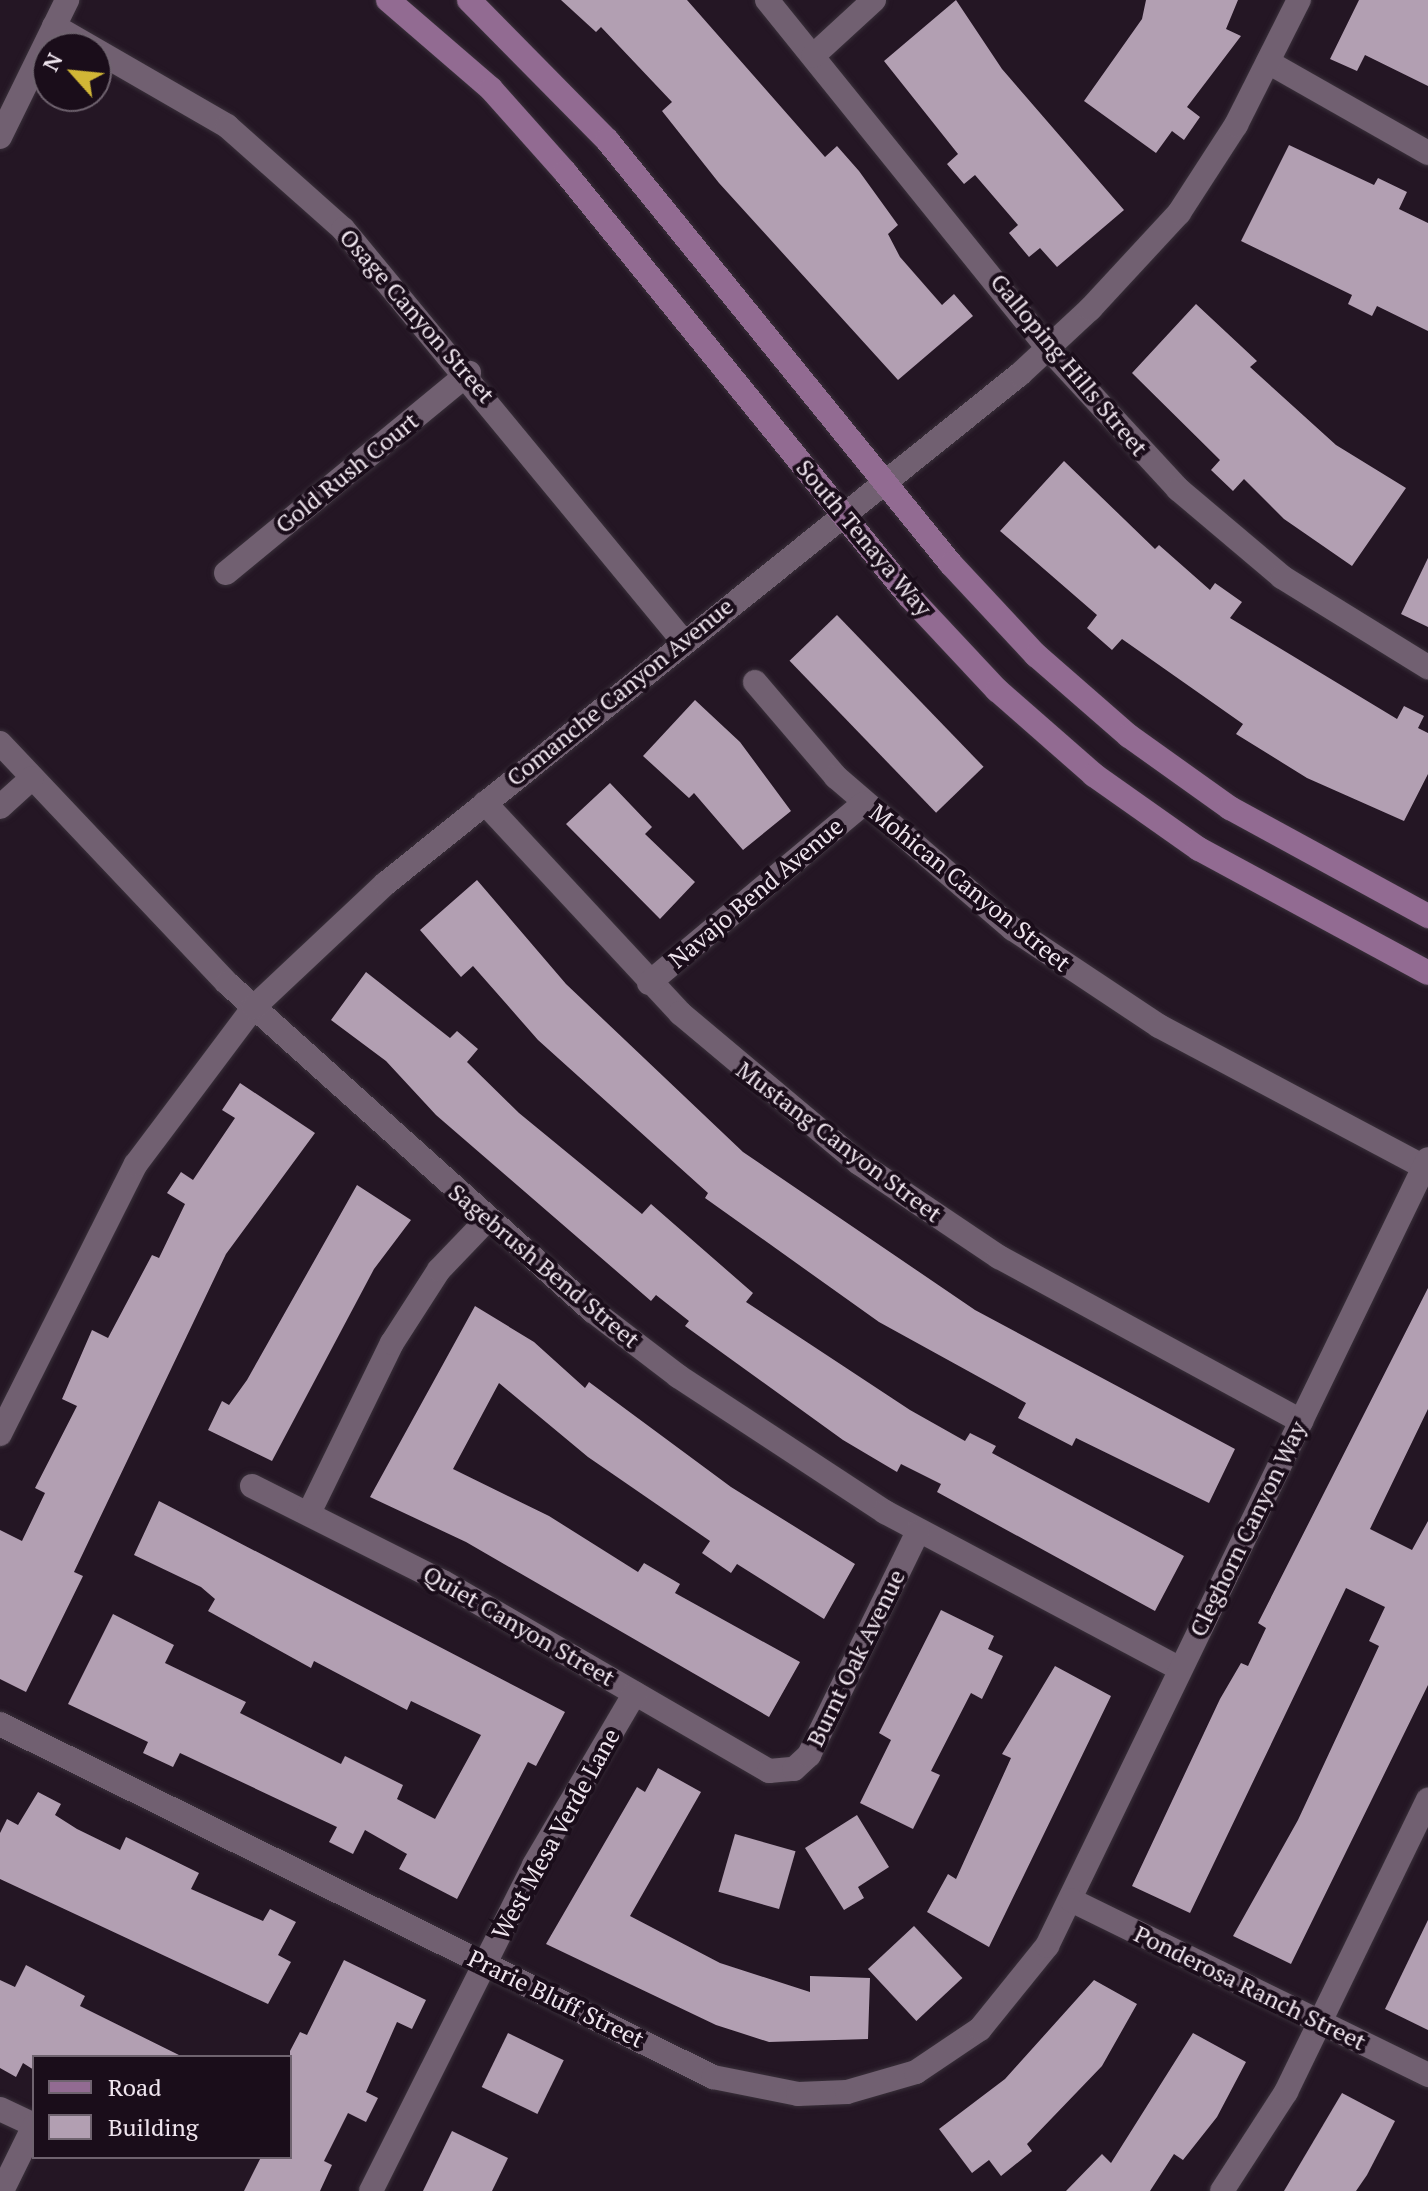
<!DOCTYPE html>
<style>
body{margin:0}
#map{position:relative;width:1428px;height:2191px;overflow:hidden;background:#241624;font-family:"PT Serif",serif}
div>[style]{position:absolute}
.building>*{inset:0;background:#b29fb2;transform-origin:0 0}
.roads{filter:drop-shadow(0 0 2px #39303a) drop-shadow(0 0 2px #39303a)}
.street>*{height:24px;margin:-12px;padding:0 12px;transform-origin:12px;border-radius:12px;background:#716071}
.secondary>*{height:24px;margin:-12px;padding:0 12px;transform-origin:12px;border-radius:12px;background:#926b92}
span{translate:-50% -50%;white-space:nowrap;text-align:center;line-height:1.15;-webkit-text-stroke:8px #1a0d1a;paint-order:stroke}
.street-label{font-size:24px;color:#efe5ee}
.legend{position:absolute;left:32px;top:2055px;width:260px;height:104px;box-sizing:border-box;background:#1a0d1a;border:2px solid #6f636f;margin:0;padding:10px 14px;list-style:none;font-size:24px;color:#efe5ee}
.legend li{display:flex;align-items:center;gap:16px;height:40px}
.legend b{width:40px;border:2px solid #6f636f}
.north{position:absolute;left:32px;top:32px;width:80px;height:80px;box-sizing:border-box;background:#1a0d1a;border:2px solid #6f636f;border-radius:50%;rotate:297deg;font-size:22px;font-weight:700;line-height:32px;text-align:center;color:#efe5ee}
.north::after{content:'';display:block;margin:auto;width:28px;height:36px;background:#d1b736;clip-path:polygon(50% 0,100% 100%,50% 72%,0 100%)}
</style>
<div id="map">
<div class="building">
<i style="clip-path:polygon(561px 0,687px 0,825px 157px,837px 146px,859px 171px,898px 225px,888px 234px,900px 257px,942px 305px,954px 294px,973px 316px,898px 380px,719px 183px,662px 111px,672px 102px,601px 27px,596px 32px)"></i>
<i style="clip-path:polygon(956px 0,1002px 69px,1124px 210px,1057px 267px,1040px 248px,1029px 257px,1009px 233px,1018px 225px,975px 175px,964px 184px,947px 164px,958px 154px,884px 61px)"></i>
<i style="clip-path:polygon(1146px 0,1238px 0,1226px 29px,1241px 36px,1187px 107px,1200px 117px,1184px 140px,1172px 131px,1156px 153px,1084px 101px,1142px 19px)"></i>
<i style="clip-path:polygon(1359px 0,1428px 0,1428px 86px,1365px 55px,1357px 71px,1330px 59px)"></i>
<i style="clip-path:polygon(1289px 145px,1374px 185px,1378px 178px,1407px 192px,1399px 209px,1428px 223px,1428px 331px,1377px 306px,1372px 316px,1348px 304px,1352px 295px,1241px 241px)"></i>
<i style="clip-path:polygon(1196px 304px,1257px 361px,1250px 367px,1336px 445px,1406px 488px,1352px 566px,1284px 519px,1244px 479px,1233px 491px,1211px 470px,1220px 460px,1132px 373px)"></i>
<i style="clip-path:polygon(1064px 461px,1155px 549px,1159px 545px,1210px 590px,1215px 583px,1242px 602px,1230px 618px,1397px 719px,1404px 706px,1424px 716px,1418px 728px,1428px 733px,1428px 774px,1404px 821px,1307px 778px,1236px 734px,1243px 724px,1122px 639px,1112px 650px,1087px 628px,1097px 615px,1000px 531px)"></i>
<i style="clip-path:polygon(1428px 558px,1428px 627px,1401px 614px)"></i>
<i style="left:837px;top:615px;width:211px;height:66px;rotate:46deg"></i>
<i style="clip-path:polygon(695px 700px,740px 742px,791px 811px,743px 850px,694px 793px,689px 798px,643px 756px)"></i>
<i style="clip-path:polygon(610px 783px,652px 827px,645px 834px,695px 882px,660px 919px,566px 824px)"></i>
<i style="clip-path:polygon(477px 880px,566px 984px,743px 1152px,975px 1310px,1235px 1449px,1209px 1503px,1076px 1438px,1072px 1446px,1018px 1418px,1026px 1403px,879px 1322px,705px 1198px,708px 1193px,538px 1040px,473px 966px,461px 977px,420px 930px)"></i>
<i style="clip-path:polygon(366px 972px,450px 1038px,457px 1031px,478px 1049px,467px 1062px,519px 1113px,642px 1214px,651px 1204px,753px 1293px,746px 1302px,910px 1410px,965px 1441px,970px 1433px,996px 1446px,992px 1453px,1184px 1556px,1155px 1611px,937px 1492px,941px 1484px,901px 1464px,897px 1472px,843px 1440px,685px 1326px,689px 1321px,656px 1295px,651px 1301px,436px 1115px,386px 1061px,331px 1020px)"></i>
<i style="clip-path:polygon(240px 1083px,315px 1133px,226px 1254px,74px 1572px,83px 1576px,26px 1692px,0 1679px,0 1530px,22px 1541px,45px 1493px,35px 1488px,77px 1406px,62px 1399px,92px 1330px,108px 1338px,152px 1255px,159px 1258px,185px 1204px,167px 1193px,181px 1172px,193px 1180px,235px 1118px,222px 1110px)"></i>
<i style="clip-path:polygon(357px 1185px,411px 1220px,374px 1269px,272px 1461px,208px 1430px,222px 1401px,229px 1405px,247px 1380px)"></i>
<i style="clip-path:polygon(1428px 1288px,1428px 1409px,1370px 1529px,1412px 1550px,1428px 1521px,1428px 1685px,1291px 1964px,1233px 1936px,1298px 1820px,1379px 1646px,1369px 1641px,1385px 1607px,1346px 1588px,1190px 1913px,1132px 1886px,1220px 1699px,1241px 1663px,1248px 1666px,1266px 1628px,1258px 1623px)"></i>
<i style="clip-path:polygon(475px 1306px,534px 1342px,585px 1388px,589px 1382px,731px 1487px,855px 1564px,824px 1619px,737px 1564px,731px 1573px,702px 1553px,710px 1541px,588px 1457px,499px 1383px,453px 1469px,549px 1516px,638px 1572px,644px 1563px,680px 1584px,675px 1593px,800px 1662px,769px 1717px,466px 1542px,370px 1497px)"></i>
<i style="clip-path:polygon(159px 1501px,565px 1712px,536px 1766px,528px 1762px,457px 1899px,399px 1869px,407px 1854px,365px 1830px,353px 1854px,329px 1842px,337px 1827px,180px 1753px,173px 1767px,143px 1753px,148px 1742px,68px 1704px,113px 1614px,174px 1645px,165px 1663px,246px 1702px,240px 1713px,341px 1764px,345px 1756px,403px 1785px,397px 1799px,435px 1819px,481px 1735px,411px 1701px,407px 1710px,314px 1661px,311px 1668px,208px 1611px,215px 1599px,201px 1587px,134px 1555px)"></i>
<i style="clip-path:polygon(941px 1610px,994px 1636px,988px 1649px,1003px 1656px,982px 1699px,971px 1693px,931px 1771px,940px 1775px,913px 1829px,860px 1803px,891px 1740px,879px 1733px)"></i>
<i style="clip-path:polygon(1055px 1666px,1111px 1696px,989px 1947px,927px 1912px,948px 1874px,956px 1879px,1011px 1758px,1002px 1754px)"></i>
<i style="clip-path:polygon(658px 1768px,701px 1792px,630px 1916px,720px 1963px,810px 1992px,810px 1976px,870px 1978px,868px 2039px,769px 2042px,716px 2025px,546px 1944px,637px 1787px,645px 1792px)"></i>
<i style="clip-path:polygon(38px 1792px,61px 1804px,55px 1815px,77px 1829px,120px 1850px,126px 1837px,199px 1873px,191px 1889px,263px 1921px,270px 1909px,296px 1922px,278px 1955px,291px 1962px,268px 2004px,0 1879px,0 1833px,7px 1819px,18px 1825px)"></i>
<i style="clip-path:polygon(857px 1815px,889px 1867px,858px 1887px,864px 1898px,844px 1910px,805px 1848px)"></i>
<i style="left:735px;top:1834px;width:63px;height:60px;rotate:16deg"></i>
<i style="clip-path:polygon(1428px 1920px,1428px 2030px,1385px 2009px)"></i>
<i style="left:914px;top:1926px;width:71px;height:63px;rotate:47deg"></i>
<i style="clip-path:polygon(344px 1960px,426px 2000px,412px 2029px,397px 2022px,366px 2092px,378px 2098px,366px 2122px,348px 2113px,324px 2161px,332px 2165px,320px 2191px,244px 2191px,261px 2157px,290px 2157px,290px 2051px,300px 2032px,307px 2035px)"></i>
<i style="clip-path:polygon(26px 1965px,85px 1996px,80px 2006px,183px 2057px,34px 2057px,34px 2070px,23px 2063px,16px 2077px,0 2068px,0 1980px,15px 1987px)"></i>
<i style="clip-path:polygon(1094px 1980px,1137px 2004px,1102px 2066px,1027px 2144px,1032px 2151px,1001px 2176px,989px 2160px,972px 2173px,939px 2129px,1005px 2079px)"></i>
<i style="left:508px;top:2033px;width:62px;height:60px;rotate:26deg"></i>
<i style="clip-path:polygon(1193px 2033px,1246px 2062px,1217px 2117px,1183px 2160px,1174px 2154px,1150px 2191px,1066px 2191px,1102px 2154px,1111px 2163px)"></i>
<i style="clip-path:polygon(1342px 2093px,1395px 2121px,1367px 2175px,1356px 2191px,1284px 2191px)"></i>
<i style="clip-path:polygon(452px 2131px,508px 2158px,492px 2191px,423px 2191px)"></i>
</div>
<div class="roads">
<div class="street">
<i style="left:767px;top:0;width:447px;rotate:51.1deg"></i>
<i style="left:1048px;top:348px;width:192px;rotate:47.3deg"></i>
<i style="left:1178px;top:489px;width:136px;rotate:40.2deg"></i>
<i style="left:1282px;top:577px;width:172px;rotate:31.7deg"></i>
<i style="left:54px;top:26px;width:200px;rotate:30deg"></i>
<i style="left:227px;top:126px;width:155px;rotate:41.6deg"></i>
<i style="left:343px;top:229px;width:534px;rotate:50.47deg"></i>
<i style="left:813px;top:56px;width:83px;rotate:-42.6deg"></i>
<i style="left:1268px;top:62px;width:184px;rotate:29.6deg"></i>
<i style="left:0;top:137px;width:153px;rotate:-63.9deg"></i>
<i style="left:226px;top:573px;width:315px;rotate:-39.5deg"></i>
<i style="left:755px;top:682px;width:125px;rotate:49.5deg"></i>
<i style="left:836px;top:777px;width:233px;rotate:40.7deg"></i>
<i style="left:1013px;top:929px;width:175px;rotate:33.6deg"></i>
<i style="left:1159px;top:1026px;width:305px;rotate:28deg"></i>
<i style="left:0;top:743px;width:330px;rotate:46.6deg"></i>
<i style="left:227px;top:983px;width:491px;rotate:41.9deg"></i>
<i style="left:593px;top:1311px;width:107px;rotate:37.4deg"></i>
<i style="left:678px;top:1376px;width:248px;rotate:33.3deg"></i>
<i style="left:885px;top:1512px;width:334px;rotate:28deg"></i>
<i style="left:485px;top:803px;width:287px;rotate:47.1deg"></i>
<i style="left:680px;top:1013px;width:234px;rotate:40deg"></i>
<i style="left:859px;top:1163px;width:169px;rotate:33.9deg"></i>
<i style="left:999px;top:1257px;width:344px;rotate:28.5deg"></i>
<i style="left:0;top:807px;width:43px;rotate:-42.2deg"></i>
<i style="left:649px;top:983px;width:280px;rotate:-39.9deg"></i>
<i style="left:0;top:1434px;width:302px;rotate:-63.3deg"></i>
<i style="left:136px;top:1164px;width:196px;rotate:-53.1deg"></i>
<i style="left:254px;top:1007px;width:180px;rotate:-43.2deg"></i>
<i style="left:385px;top:884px;width:814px;rotate:-38.77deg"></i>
<i style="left:1020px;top:374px;width:96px;rotate:-42.9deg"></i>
<i style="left:1090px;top:309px;width:131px;rotate:-47.2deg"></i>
<i style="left:1179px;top:213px;width:105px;rotate:-57.1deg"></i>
<i style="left:1236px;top:125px;width:140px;rotate:-63.3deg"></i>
<i style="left:252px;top:1486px;width:214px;rotate:26.7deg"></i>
<i style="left:443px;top:1582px;width:377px;rotate:30.1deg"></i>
<i style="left:769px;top:1771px;width:25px;rotate:-5deg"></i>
<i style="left:794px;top:1769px;width:21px;rotate:-43deg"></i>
<i style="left:809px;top:1755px;width:248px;rotate:-64deg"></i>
<i style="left:309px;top:1513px;width:189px;rotate:-64deg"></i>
<i style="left:392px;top:1343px;width:87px;rotate:-57.2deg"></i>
<i style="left:439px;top:1270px;width:69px;rotate:-46.2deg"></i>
<i style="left:0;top:1724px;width:796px;rotate:26.34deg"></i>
<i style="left:713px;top:2077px;width:87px;rotate:11.3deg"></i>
<i style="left:798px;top:2094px;width:49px;rotate:-2.3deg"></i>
<i style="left:847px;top:2092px;width:72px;rotate:-16.2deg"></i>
<i style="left:916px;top:2072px;width:77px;rotate:-33.9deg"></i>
<i style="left:980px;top:2029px;width:107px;rotate:-51.1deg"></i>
<i style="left:1047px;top:1946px;width:874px;rotate:-64.17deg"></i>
<i style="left:1071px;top:1900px;width:398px;rotate:26.1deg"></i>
<i style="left:0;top:2109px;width:38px;rotate:25deg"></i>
<i style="left:2px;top:2191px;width:72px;rotate:-63.8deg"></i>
<i style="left:371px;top:2191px;width:364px;rotate:-63.4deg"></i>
<i style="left:534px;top:1865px;width:199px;rotate:-59.6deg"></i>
<i style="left:1222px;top:2191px;width:118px;rotate:-57.1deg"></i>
<i style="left:1286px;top:2092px;width:325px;rotate:-64.1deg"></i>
</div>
<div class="secondary">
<i style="left:388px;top:0;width:136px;rotate:40.8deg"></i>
<i style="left:491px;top:89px;width:111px;rotate:48.3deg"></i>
<i style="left:565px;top:172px;width:546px;rotate:50.95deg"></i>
<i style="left:909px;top:596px;width:129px;rotate:46.9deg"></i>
<i style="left:997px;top:690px;width:129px;rotate:41.2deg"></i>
<i style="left:1094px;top:775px;width:128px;rotate:35.2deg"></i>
<i style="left:1199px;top:849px;width:260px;rotate:28.4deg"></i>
<i style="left:469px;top:0;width:197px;rotate:45.4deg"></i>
<i style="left:607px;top:140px;width:546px;rotate:50.95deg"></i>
<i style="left:951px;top:564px;width:125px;rotate:47deg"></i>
<i style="left:1036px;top:655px;width:123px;rotate:41.1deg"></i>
<i style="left:1129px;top:736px;width:124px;rotate:35.5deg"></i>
<i style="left:1230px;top:808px;width:226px;rotate:28.6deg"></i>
</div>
</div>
<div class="street-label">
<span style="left:417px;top:316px;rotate:49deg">Osage Canyon Street</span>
<span style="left:1069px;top:365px;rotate:50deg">Galloping Hills Street</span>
<span style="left:347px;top:473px;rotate:-39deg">Gold Rush Court</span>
<span style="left:864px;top:538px;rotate:50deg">South Tenaya Way</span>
<span style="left:620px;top:692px;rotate:-39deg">Comanche Canyon Avenue</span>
<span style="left:970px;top:888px;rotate:39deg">Mohican Canyon Street</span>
<span style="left:756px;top:893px;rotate:-40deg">Navajo Bend Avenue</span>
<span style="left:839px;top:1142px;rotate:37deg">Mustang Canyon Street</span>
<span style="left:544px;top:1266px;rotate:40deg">Sagebrush Bend Street</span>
<span style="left:1248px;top:1529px;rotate:-64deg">Cleghorn Canyon Way</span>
<span style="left:519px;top:1626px;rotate:30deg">Quiet Canyon Street</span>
<span style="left:856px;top:1658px;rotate:-64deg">Burnt Oak Avenue</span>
<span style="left:556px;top:1834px;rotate:-61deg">West Mesa Verde Lane</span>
<span style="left:1250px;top:1988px;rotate:26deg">Ponderosa Ranch Street</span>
<span style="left:556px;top:1999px;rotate:26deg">Prarie Bluff Street</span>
</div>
<ul class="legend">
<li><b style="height:10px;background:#926b92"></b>Road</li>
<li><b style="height:22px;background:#b29fb2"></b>Building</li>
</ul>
<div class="north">N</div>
</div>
